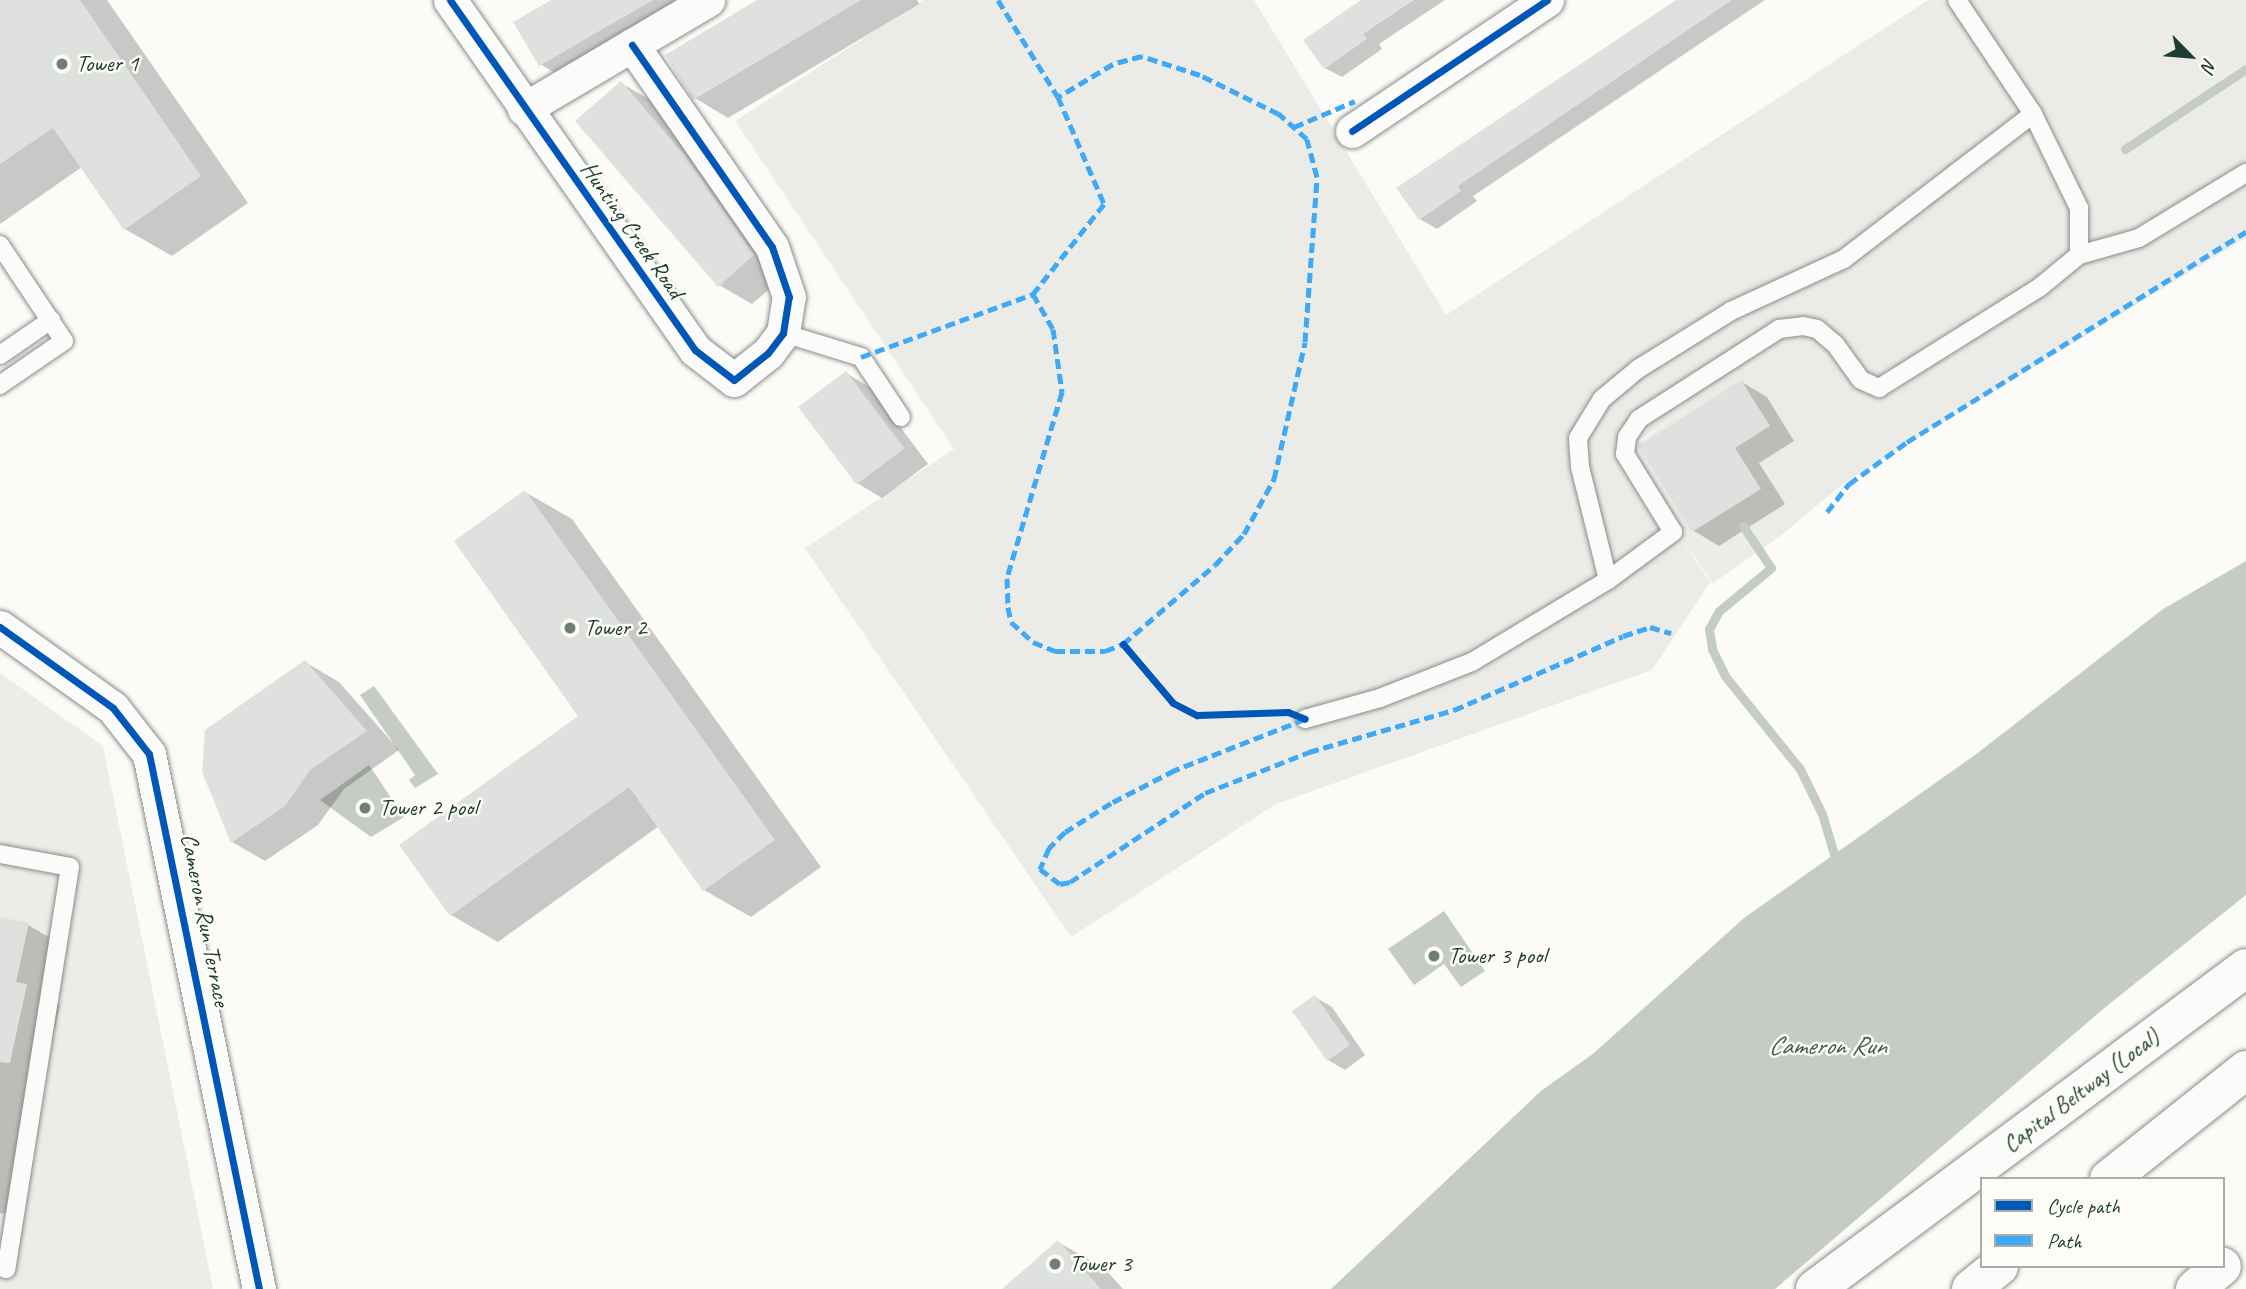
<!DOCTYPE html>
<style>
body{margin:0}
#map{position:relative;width:2246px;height:1289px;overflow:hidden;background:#fcfbf8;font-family:Caveat,sans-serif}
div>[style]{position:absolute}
.built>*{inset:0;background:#ebede8;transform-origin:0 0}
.green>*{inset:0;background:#ebece8}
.water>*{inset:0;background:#c5ccc6}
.shadow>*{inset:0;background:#0003}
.stream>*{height:9px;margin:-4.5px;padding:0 4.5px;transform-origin:4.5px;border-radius:4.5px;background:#c5ccc6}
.building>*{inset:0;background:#dfe1de;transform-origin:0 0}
.roads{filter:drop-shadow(0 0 2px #888d8a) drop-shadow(0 0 2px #888d8a)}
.service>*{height:18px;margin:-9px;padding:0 9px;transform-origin:9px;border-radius:9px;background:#fbfbf9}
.minor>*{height:33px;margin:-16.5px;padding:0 16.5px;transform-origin:16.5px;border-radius:16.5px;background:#fbfbf9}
.motorway>*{height:38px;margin:-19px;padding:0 19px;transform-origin:19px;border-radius:19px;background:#fbfbf9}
.quiet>*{height:5px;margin-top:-2.5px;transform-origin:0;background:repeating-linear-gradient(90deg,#3fa9f5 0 10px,transparent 0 15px)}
.cycleway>*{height:7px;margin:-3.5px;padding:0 3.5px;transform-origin:3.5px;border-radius:3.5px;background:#0057b8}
.dots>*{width:19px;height:19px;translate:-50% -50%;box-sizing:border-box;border:4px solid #fdfcf7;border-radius:50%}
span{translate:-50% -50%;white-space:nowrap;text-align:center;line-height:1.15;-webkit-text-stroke:5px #fdfcf7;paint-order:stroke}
.poi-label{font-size:24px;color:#1f3d34}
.left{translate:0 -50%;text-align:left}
.street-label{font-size:24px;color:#1f3d34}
.water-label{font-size:26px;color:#435c53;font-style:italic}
.legend{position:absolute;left:1980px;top:1177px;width:245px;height:91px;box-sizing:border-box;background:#fdfcf7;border:2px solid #a4b0a9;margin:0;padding:9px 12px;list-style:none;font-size:21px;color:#1f3d34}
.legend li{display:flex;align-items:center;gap:14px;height:35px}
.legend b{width:35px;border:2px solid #a4b0a9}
.north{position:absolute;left:2155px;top:21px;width:70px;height:70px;-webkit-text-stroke:5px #fdfcf7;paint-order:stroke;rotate:115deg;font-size:19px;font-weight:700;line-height:28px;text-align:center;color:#1f3d34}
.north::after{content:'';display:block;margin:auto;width:24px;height:32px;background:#1f3d34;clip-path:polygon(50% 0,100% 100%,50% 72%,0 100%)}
</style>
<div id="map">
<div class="built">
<i style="left:1689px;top:407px;width:158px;height:82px;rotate:55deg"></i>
<i style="clip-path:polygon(0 673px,103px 746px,213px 1289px,0 1289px)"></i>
</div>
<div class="green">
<i style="clip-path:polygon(923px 0,1254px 0,1446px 315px,1928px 0,2246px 0,2246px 238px,1844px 483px,1779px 537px,1689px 407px,1621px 452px,1710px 582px,1652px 670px,1276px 804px,1071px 937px,805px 548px,954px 449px,735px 121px)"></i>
</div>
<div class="water">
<i style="clip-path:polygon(2246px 561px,2246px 895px,2108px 1005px,1775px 1289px,1331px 1289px,1541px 1091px,1594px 1053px,1744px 918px,1975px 755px,2163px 609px)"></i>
<i style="clip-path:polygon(374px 686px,438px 774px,415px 788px,409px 780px,415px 775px,360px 695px)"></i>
<i style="clip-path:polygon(369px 765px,404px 817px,371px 837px,320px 800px)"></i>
<i style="clip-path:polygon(1444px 911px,1485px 971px,1461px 987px,1444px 964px,1414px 985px,1388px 949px)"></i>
</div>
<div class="shadow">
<i style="clip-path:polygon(0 0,107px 0,248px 203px,172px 256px,125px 229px,82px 167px,0 224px)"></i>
<i style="clip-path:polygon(554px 0,719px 0,573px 84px,540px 64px)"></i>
<i style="clip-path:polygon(761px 0,917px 0,919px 4px,728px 118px,695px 98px)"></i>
<i style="clip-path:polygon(1364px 0,1445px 0,1379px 44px,1382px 49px,1342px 77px,1325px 68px)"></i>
<i style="clip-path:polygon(1680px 0,1765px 0,1473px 196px,1477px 201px,1437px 229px,1420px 219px,1398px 188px)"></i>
<i style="clip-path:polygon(621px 83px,654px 102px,786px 275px,752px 304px,719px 285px)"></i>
<i style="clip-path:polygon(846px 373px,871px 388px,928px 464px,882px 498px,857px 483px)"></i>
<i style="clip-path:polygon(1742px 382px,1767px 397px,1794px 441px,1759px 463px,1785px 504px,1719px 546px,1694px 531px,1641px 446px)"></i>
<i style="clip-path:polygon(525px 492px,572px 519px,821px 867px,751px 917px,704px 890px,659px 826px,498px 942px,451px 915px,581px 716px)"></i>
<i style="clip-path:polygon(305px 662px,339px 682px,399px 750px,344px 789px,318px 825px,265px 861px,232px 842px)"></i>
<i style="clip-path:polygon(0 919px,28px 925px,61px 944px,50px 999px,60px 1005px,15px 1216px,0 1213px)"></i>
<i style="clip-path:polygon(1315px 997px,1332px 1007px,1365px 1055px,1345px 1070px,1328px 1060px)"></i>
<i style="clip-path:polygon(1058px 1242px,1105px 1269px,1123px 1289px,1005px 1289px)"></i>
</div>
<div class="stream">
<i style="left:2125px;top:149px;width:145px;rotate:-33.5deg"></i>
<i style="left:1743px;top:526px;width:50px;rotate:56.3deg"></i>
<i style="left:1771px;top:568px;width:67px;rotate:140.4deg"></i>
<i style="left:1719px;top:611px;width:21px;rotate:119deg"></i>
<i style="left:1709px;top:629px;width:20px;rotate:81deg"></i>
<i style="left:1712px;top:649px;width:30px;rotate:64deg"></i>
<i style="left:1725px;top:676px;width:119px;rotate:51.1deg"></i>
<i style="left:1800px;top:769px;width:50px;rotate:63.9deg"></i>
<i style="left:1822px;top:814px;width:52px;rotate:73.3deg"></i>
</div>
<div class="building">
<i style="clip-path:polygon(0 0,80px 0,201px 176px,124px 230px,53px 128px,0 164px)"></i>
<i style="clip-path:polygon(551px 0,653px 0,539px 66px,513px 22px)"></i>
<i style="clip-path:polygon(757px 0,861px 0,693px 100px,665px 55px)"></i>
<i style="clip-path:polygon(1361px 0,1414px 0,1363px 34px,1367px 39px,1324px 69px,1303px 40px)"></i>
<i style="clip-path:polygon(1676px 0,1732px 0,1458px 186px,1461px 191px,1419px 220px,1396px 188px)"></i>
<i style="clip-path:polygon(621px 81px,686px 157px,754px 255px,718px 287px,575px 121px)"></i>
<i style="left:846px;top:371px;width:97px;height:60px;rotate:53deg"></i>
<i style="clip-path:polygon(1741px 380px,1770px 426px,1735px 448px,1761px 489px,1692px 532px,1638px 446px)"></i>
<i style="clip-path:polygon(525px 490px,775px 840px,703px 891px,629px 787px,450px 916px,399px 845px,578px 716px,454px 541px)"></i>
<i style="clip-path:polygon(305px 660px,367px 731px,310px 770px,285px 806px,231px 843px,202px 772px,205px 730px)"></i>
<i style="clip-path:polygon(0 917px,29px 923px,16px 982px,27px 984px,10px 1063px,0 1062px)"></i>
<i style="left:1315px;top:995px;width:61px;height:28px;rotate:55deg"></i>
<i style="clip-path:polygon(1058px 1240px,1101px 1289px,1002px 1289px)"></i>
</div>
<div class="roads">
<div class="service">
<i style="left:0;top:245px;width:115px;rotate:56.3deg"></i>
<i style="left:64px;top:341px;width:78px;rotate:145.5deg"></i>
<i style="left:2079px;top:255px;width:62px;rotate:-15.8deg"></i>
<i style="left:2139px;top:238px;width:125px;rotate:-31.3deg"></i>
<i style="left:783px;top:333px;width:82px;rotate:17.1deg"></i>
<i style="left:861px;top:357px;width:72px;rotate:56.3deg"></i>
<i style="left:0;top:355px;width:62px;rotate:-34.5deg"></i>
<i style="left:1608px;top:580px;width:81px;rotate:-36.4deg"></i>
<i style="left:1673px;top:532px;width:92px;rotate:-121.6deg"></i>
<i style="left:1625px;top:454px;width:17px;rotate:-83deg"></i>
<i style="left:1627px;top:437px;width:22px;rotate:-56deg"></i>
<i style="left:1639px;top:419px;width:166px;rotate:-32.7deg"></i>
<i style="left:1779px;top:329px;width:24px;rotate:-7deg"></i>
<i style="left:1803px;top:326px;width:14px;rotate:12deg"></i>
<i style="left:1817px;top:329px;width:23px;rotate:40deg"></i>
<i style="left:1835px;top:344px;width:44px;rotate:54.2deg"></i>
<i style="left:1861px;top:380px;width:20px;rotate:24deg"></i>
<i style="left:1879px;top:388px;width:190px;rotate:-32.1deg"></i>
<i style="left:2040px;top:287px;width:50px;rotate:-39.4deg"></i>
<i style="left:2079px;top:255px;width:47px;rotate:-90deg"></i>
<i style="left:2079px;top:208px;width:105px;rotate:-116.1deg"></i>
<i style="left:2033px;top:114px;width:137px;rotate:-123.7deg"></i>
<i style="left:1305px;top:719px;width:78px;rotate:-15.6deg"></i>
<i style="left:1380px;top:698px;width:99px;rotate:-21.4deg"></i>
<i style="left:1472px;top:662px;width:159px;rotate:-31.1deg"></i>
<i style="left:1608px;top:580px;width:116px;rotate:-103.9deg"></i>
<i style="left:1580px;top:467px;width:29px;rotate:-94deg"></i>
<i style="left:1578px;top:438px;width:46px;rotate:-58.4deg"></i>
<i style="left:1602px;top:399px;width:47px;rotate:-39.8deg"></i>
<i style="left:1638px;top:369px;width:110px;rotate:-31.9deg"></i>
<i style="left:1731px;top:311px;width:124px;rotate:-24.7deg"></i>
<i style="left:1844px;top:259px;width:238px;rotate:-37.5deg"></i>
<i style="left:0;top:854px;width:71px;rotate:10.5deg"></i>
<i style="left:70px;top:867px;width:407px;rotate:99deg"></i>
<i style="left:6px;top:1269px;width:7px;rotate:-153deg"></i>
</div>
<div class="minor">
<i style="left:450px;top:0;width:427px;rotate:55deg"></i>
<i style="left:695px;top:350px;width:49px;rotate:37.6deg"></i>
<i style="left:734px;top:380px;width:43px;rotate:-38.5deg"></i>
<i style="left:768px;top:353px;width:25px;rotate:-53deg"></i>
<i style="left:783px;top:333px;width:36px;rotate:-81deg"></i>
<i style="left:789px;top:297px;width:53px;rotate:-108.8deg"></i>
<i style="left:772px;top:247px;width:246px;rotate:-124.7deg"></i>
<i style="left:524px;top:109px;width:214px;rotate:-30.6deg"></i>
<i style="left:1352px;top:131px;width:235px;rotate:-33.9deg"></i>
<i style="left:0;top:627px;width:139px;rotate:35.6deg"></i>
<i style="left:113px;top:708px;width:58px;rotate:52deg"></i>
<i style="left:149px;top:754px;width:546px;rotate:78.38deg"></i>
</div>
<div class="motorway">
<i style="left:2109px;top:1179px;width:175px;rotate:-38.5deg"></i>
<i style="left:1815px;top:1289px;width:537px;rotate:-36.68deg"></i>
<i style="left:1971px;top:1289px;width:36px;rotate:-39deg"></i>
<i style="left:2195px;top:1289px;width:35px;rotate:-40deg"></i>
</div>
</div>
<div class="quiet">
<i style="left:998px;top:0;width:114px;rotate:58.3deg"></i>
<i style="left:1058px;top:97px;width:116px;rotate:66.7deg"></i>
<i style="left:1104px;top:204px;width:115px;rotate:128.3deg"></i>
<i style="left:1033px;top:294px;width:40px;rotate:60.3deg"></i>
<i style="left:1053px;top:329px;width:64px;rotate:81.9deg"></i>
<i style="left:1062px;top:392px;width:194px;rotate:106.5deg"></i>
<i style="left:1007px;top:578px;width:29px;rotate:88deg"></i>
<i style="left:1008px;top:607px;width:15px;rotate:79deg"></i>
<i style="left:1011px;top:622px;width:30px;rotate:42deg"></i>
<i style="left:1033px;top:642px;width:24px;rotate:22deg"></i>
<i style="left:1055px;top:651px;width:50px"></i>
<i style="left:1105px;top:651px;width:19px;rotate:-21deg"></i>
<i style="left:1123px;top:644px;width:121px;rotate:-40.7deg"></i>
<i style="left:1215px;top:565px;width:42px;rotate:-46.9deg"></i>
<i style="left:1244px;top:534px;width:63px;rotate:-61.4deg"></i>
<i style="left:1274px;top:479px;width:140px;rotate:-77.2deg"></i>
<i style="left:1305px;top:342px;width:165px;rotate:-85.8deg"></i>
<i style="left:1317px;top:177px;width:39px;rotate:-105deg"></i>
<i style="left:1307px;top:139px;width:38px;rotate:-138deg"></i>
<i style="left:1279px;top:114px;width:88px;rotate:-153.7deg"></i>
<i style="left:1200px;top:75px;width:61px;rotate:-161.9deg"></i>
<i style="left:1142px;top:56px;width:30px;rotate:165deg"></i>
<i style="left:1113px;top:64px;width:64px;rotate:149deg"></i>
<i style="left:1294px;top:127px;width:66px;rotate:-23.1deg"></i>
<i style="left:861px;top:357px;width:183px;rotate:-20.1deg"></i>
<i style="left:1827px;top:512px;width:36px;rotate:-52deg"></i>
<i style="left:1849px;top:484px;width:72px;rotate:-35.9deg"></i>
<i style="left:1907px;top:442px;width:399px;rotate:-31.8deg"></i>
<i style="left:1305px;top:719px;width:140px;rotate:158.6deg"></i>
<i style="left:1175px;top:770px;width:72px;rotate:152.7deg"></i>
<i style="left:1111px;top:803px;width:54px;rotate:147.8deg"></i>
<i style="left:1065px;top:832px;width:23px;rotate:135deg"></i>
<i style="left:1049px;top:848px;width:23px;rotate:113deg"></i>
<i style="left:1040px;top:869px;width:25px;rotate:37deg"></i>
<i style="left:1060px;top:884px;width:10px;rotate:-11deg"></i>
<i style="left:1070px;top:882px;width:162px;rotate:-33.4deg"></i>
<i style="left:1205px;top:793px;width:112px;rotate:-21.5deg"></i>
<i style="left:1309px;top:752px;width:151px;rotate:-16.2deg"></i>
<i style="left:1454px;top:710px;width:184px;rotate:-23.6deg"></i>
<i style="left:1623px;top:636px;width:28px;rotate:-18deg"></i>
<i style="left:1650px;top:627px;width:22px;rotate:16deg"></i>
</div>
<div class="cycleway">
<i style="left:450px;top:0;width:427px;rotate:55deg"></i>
<i style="left:695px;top:350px;width:49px;rotate:37.6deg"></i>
<i style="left:734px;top:380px;width:43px;rotate:-38.5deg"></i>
<i style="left:768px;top:353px;width:25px;rotate:-53deg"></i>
<i style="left:783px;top:333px;width:36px;rotate:-81deg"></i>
<i style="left:789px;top:297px;width:53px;rotate:-108.8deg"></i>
<i style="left:772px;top:247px;width:246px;rotate:-124.7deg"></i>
<i style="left:1352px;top:131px;width:235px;rotate:-33.9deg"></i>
<i style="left:0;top:627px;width:139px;rotate:35.6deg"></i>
<i style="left:113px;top:708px;width:58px;rotate:52deg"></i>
<i style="left:149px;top:754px;width:546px;rotate:78.38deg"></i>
<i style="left:1123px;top:644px;width:77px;rotate:49.7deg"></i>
<i style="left:1173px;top:703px;width:27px;rotate:27deg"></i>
<i style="left:1197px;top:715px;width:91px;rotate:-1.9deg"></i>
<i style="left:1288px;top:712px;width:18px;rotate:22deg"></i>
</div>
<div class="dots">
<i style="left:62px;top:64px;background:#6c8079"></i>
<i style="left:570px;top:628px;background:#6c8079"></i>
<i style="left:365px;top:808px;background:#6c8079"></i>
<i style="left:1434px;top:956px;background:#6c8079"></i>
<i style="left:1055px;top:1264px;background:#6c8079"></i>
</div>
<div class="poi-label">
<span class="left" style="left:76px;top:64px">Tower 1</span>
<span class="left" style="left:584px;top:628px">Tower 2</span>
<span class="left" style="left:379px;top:808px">Tower 2 pool</span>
<span class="left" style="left:1448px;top:956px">Tower 3 pool</span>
<span class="left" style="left:1069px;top:1264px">Tower 3</span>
</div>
<div class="street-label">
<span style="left:632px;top:230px;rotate:55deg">Hunting Creek Road</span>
<span style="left:205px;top:920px;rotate:79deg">Cameron Run Terrace</span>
<span style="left:2081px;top:1091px;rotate:-37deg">Capital Beltway (Local)</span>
</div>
<div class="water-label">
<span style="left:1827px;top:1046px">Cameron Run</span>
</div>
<ul class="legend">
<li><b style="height:9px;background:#0057b8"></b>Cycle path</li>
<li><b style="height:9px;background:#3fa9f5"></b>Path</li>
</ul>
<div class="north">N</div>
</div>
